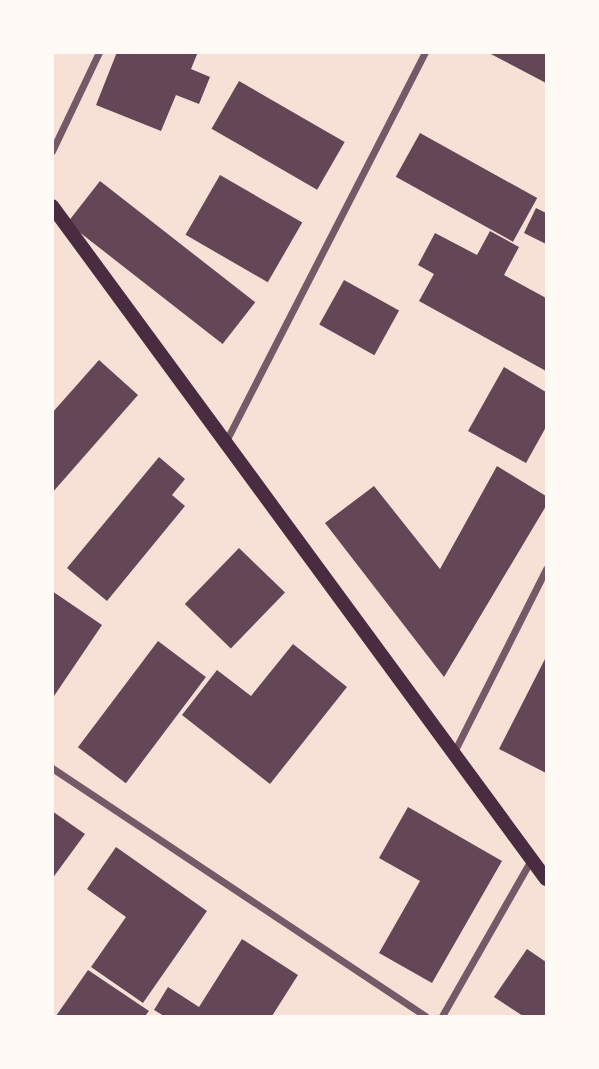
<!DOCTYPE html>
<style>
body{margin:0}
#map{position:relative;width:599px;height:1069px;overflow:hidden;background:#f7e1d7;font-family:Georgia,serif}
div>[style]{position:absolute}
.building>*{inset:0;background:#644757;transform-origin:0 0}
.minor>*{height:7px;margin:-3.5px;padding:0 3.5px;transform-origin:3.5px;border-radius:3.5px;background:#755966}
.secondary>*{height:14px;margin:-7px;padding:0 7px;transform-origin:7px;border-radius:7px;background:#4a2c40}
span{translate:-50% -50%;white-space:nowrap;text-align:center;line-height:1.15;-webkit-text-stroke:5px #fffaf5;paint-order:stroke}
.frame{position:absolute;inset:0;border:54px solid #fffaf5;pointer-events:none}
</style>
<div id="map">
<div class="building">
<i style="clip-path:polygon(117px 52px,198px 52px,191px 69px,210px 77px,199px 104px,176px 95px,161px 131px,96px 105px)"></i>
<i style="clip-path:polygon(487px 52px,546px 52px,546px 83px)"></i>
<i style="left:239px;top:81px;width:122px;height:55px;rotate:30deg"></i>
<i style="left:420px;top:133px;width:134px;height:50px;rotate:29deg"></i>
<i style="left:220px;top:175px;width:95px;height:69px;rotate:30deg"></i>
<i style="left:100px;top:181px;width:197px;height:53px;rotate:38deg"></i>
<i style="clip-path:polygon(536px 208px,546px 213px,546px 244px,524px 233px)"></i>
<i style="clip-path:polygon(490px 231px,519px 247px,504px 275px,546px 298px,546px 371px,419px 301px,434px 274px,418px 265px,435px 233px,477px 255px)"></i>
<i style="left:344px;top:280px;width:63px;height:51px;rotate:29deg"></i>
<i style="clip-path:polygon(99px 360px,138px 395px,52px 493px,52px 413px)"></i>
<i style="clip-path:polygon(504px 367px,546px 392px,546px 427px,526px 463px,468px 431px)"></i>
<i style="clip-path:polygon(159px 457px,185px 479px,172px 495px,185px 506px,107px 601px,67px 568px)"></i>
<i style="clip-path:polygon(497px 466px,546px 496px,546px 506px,444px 677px,325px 523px,374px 486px,440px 569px)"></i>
<i style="left:239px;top:548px;width:64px;height:78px;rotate:44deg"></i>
<i style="clip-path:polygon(52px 591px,102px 625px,52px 699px)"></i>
<i style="left:158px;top:641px;width:60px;height:133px;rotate:37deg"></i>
<i style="clip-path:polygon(293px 644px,347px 687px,270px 784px,182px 715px,217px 670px,251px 696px)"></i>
<i style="clip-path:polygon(546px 657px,546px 773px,499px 749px)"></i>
<i style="clip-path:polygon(408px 807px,502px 861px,432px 983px,379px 953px,420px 881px,379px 858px)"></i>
<i style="clip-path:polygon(52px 811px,85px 834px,52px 879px)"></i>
<i style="clip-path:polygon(116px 847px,207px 911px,143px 1003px,91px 967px,126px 917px,87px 889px)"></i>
<i style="clip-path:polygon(242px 939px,298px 975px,272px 1016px,164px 1016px,154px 1010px,168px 987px,199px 1007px)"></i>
<i style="clip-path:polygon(527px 949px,546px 962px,546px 1016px,523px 1016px,494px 997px)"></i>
<i style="clip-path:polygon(88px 970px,149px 1011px,145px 1016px,56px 1016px)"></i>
</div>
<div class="minor">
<i style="left:52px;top:151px;width:110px;rotate:-64.6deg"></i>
<i style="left:226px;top:441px;width:437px;rotate:-62.9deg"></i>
<i style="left:454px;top:752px;width:205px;rotate:-63.3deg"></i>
<i style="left:52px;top:768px;width:448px;rotate:33.6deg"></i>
<i style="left:442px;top:1016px;width:180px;rotate:-60.3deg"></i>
</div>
<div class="secondary">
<i style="left:52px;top:206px;width:835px;rotate:53.72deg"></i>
</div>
<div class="frame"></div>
</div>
